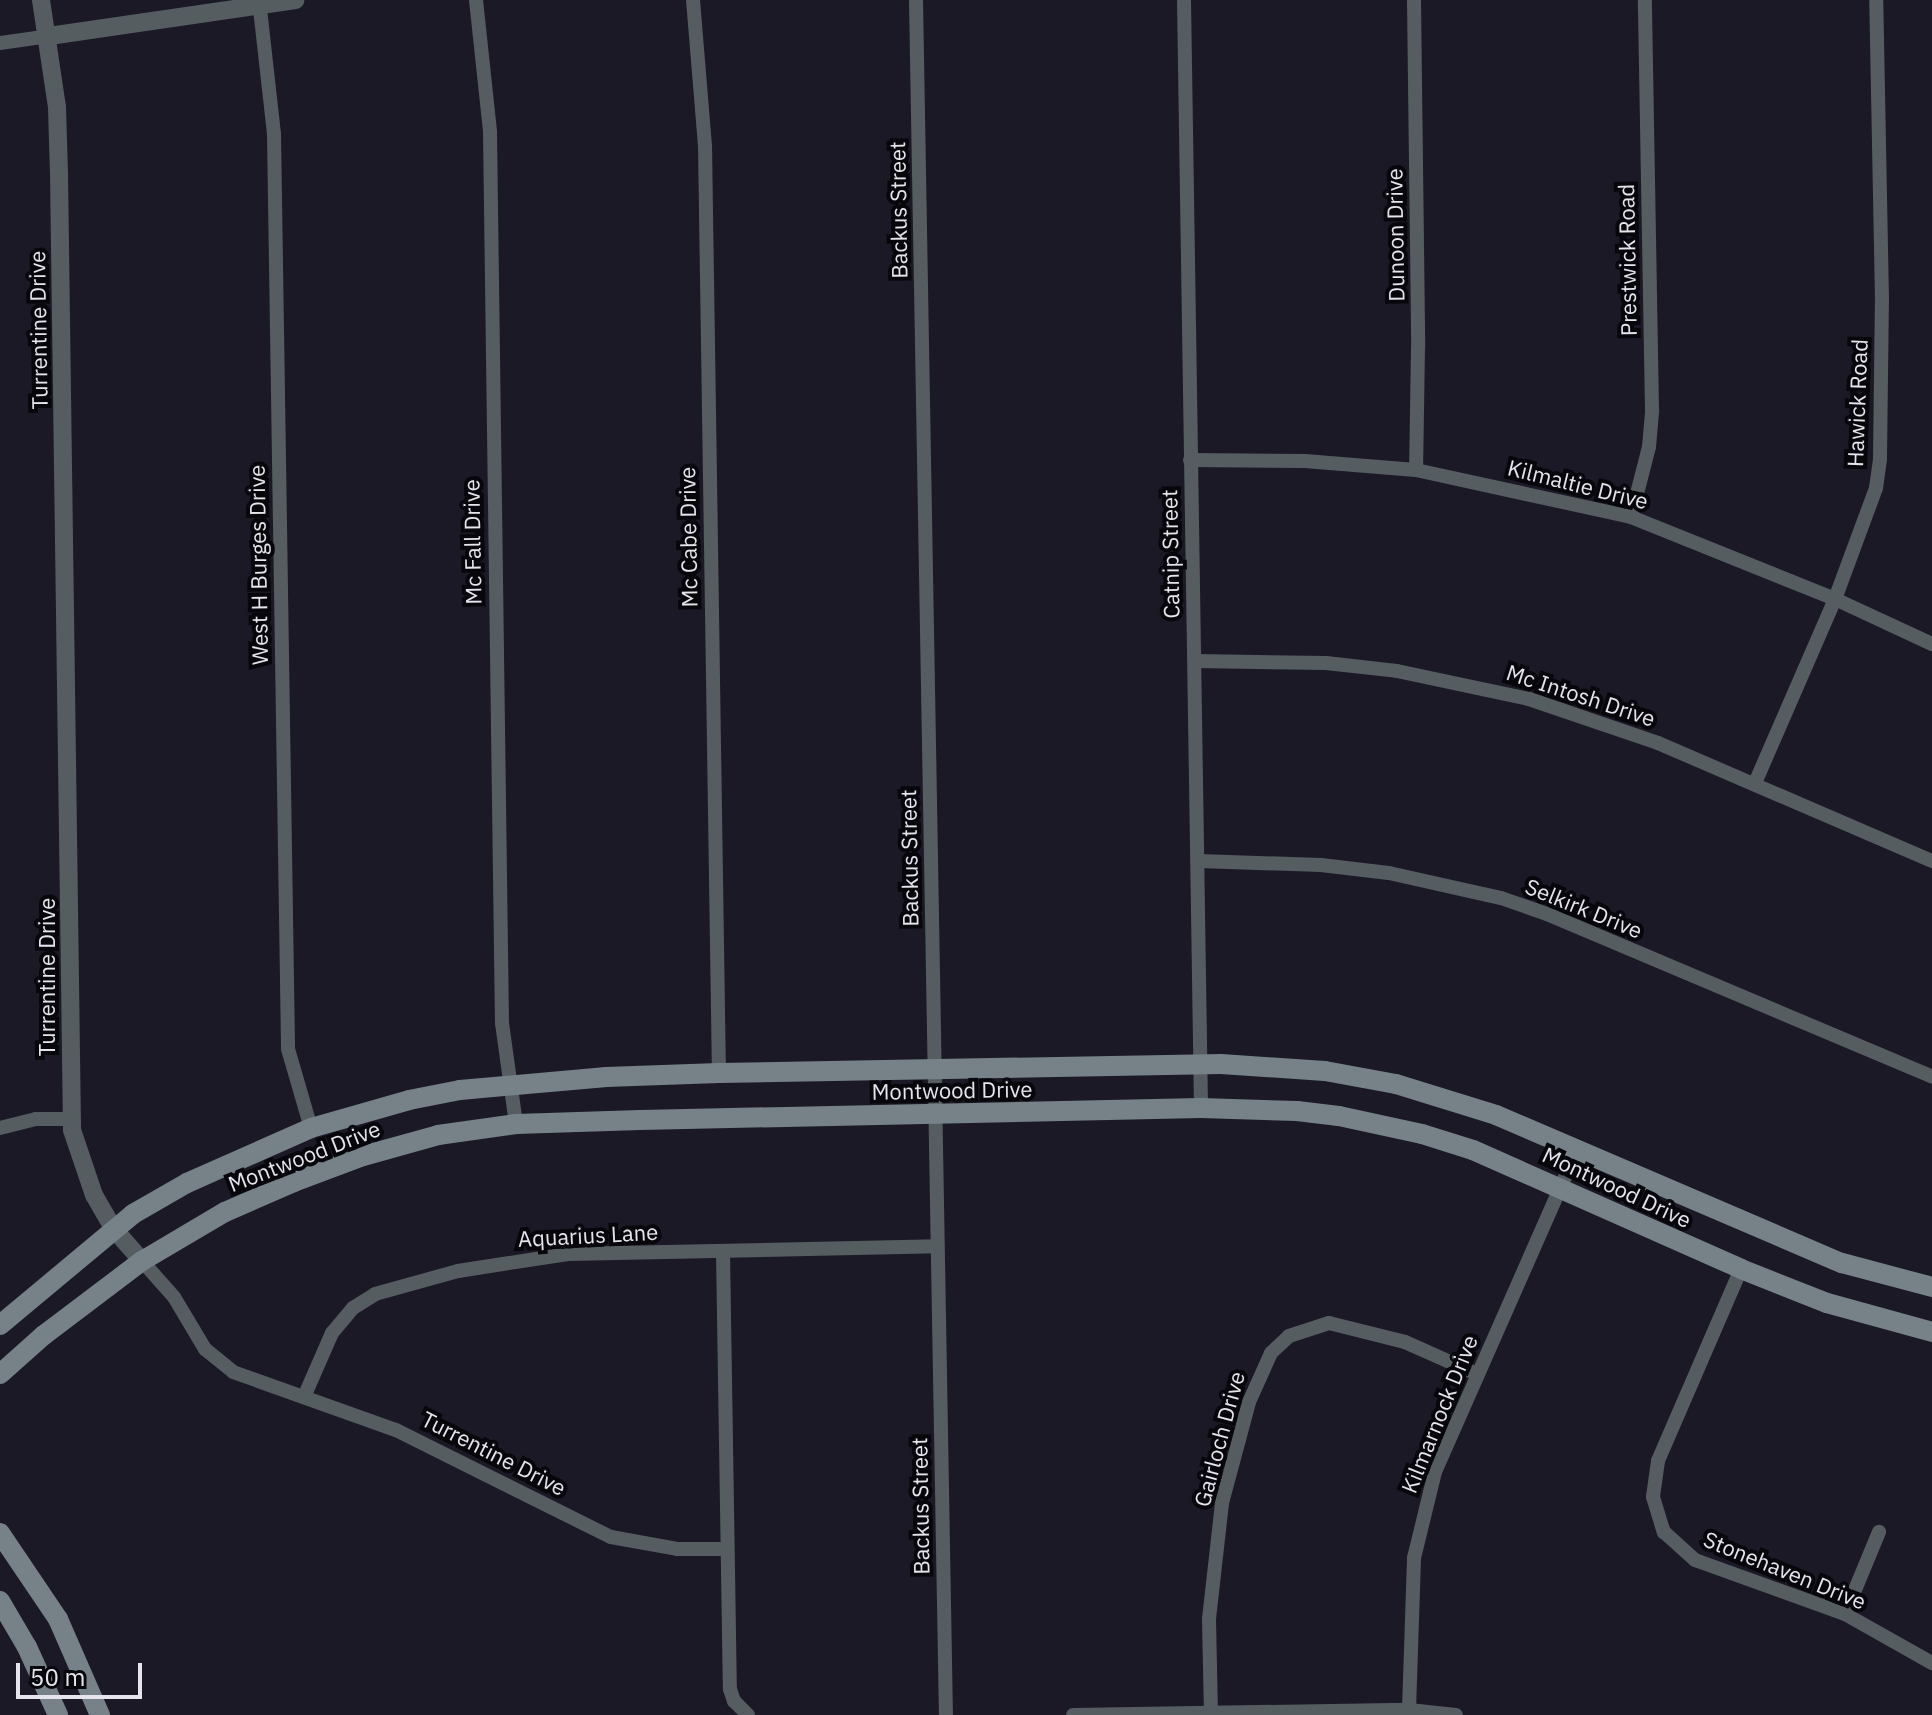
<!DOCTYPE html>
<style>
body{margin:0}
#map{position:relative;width:1932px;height:1715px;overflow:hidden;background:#1c1927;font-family:"IBM Plex Sans",sans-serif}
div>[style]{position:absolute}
.minor>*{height:14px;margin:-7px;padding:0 7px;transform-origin:7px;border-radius:7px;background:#555d61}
.tertiary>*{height:18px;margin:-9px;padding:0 9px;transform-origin:9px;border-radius:9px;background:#555d61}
.secondary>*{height:20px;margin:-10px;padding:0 10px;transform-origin:10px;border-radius:10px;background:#768288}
span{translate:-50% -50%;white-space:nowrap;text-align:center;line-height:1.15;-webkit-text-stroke:8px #06060b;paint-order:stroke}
.street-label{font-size:22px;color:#e6e5ee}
.scale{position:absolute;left:16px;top:1663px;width:126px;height:36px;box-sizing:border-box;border:4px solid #e6e5ee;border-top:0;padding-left:10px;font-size:24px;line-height:28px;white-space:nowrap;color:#e6e5ee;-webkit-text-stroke:6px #06060b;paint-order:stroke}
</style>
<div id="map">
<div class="minor">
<i style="left:259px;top:0;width:135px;rotate:83.6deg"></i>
<i style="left:274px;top:134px;width:915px;rotate:89.12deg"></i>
<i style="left:288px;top:1049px;width:82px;rotate:73.8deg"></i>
<i style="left:476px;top:0;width:133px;rotate:83.9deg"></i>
<i style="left:490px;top:132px;width:891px;rotate:89.23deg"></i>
<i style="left:502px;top:1023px;width:102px;rotate:82.1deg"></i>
<i style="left:693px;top:0;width:145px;rotate:85.3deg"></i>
<i style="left:705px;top:145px;width:928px;rotate:89.14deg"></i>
<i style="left:916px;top:0;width:1715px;rotate:89deg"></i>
<i style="left:1184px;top:0;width:1108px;rotate:89.12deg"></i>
<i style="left:1414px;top:0;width:347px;rotate:89.3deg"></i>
<i style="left:1418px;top:347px;width:123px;rotate:90.9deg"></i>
<i style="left:0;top:43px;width:49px;rotate:-8.1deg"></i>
<i style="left:1190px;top:460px;width:115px;rotate:0.5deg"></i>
<i style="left:1305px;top:461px;width:111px;rotate:4.6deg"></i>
<i style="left:1416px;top:470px;width:220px;rotate:12.3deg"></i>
<i style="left:1631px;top:517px;width:220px;rotate:21.9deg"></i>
<i style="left:1835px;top:599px;width:107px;rotate:24.9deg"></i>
<i style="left:1631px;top:517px;width:72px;rotate:-75.6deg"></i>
<i style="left:1649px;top:447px;width:37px;rotate:-85deg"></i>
<i style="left:1652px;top:410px;width:410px;rotate:-91deg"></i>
<i style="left:1195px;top:661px;width:131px;rotate:0.9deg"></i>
<i style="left:1326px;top:663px;width:71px;rotate:6.4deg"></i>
<i style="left:1397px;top:671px;width:135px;rotate:12deg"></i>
<i style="left:1529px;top:699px;width:136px;rotate:18.8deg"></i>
<i style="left:1658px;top:743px;width:298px;rotate:23.3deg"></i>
<i style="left:1755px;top:783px;width:201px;rotate:-66.5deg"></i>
<i style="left:1835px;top:599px;width:118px;rotate:-69.7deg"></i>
<i style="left:1876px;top:488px;width:30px;rotate:-82deg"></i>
<i style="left:1880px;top:458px;width:158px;rotate:-89.3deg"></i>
<i style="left:1882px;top:300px;width:300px;rotate:-91.1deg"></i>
<i style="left:1199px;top:861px;width:122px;rotate:1.9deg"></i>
<i style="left:1321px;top:865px;width:68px;rotate:6.7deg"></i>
<i style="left:1389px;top:873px;width:115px;rotate:12.6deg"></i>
<i style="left:1501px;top:898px;width:49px;rotate:19.2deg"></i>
<i style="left:1547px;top:914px;width:418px;rotate:22.9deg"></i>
<i style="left:0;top:1128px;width:37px;rotate:-14deg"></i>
<i style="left:36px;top:1119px;width:36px"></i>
<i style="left:723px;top:1252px;width:437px;rotate:89.1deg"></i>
<i style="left:730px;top:1689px;width:13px;rotate:72deg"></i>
<i style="left:734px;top:1701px;width:20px;rotate:45deg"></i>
<i style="left:142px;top:1261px;width:48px;rotate:48.4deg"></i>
<i style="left:174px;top:1297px;width:61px;rotate:59.2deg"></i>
<i style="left:205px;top:1349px;width:36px;rotate:39deg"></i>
<i style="left:233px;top:1372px;width:173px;rotate:19.6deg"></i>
<i style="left:396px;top:1430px;width:240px;rotate:26.5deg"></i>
<i style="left:611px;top:1537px;width:67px;rotate:10.3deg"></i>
<i style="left:677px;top:1549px;width:49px"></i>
<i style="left:1741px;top:1269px;width:209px;rotate:113.4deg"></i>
<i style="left:1658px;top:1461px;width:36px;rotate:98deg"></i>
<i style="left:1653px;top:1497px;width:37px;rotate:73deg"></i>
<i style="left:1664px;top:1532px;width:42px;rotate:42.1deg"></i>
<i style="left:1695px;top:1560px;width:159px;rotate:19.8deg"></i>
<i style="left:1845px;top:1614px;width:100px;rotate:29.4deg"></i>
<i style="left:304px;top:1397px;width:70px;rotate:-66.4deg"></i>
<i style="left:332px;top:1333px;width:33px;rotate:-50deg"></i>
<i style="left:353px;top:1308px;width:26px;rotate:-32deg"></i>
<i style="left:375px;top:1294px;width:86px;rotate:-15.5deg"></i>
<i style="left:458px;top:1271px;width:111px;rotate:-8.8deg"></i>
<i style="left:568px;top:1254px;width:369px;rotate:-1.2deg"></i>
<i style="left:1845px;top:1614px;width:89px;rotate:-67.5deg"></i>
<i style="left:1409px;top:1710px;width:152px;rotate:-88.1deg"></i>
<i style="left:1414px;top:1558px;width:89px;rotate:-76.3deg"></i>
<i style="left:1435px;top:1472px;width:352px;rotate:-66.2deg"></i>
<i style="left:1073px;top:1715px;width:336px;rotate:-0.9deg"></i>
<i style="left:1409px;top:1710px;width:47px;rotate:6.1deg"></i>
<i style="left:1211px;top:1715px;width:96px;rotate:-91.2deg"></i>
<i style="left:1209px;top:1619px;width:117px;rotate:-83.6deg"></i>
<i style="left:1222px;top:1503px;width:105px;rotate:-75deg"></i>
<i style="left:1249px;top:1402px;width:54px;rotate:-65.8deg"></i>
<i style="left:1271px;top:1353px;width:25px;rotate:-43deg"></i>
<i style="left:1289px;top:1336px;width:42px;rotate:-18deg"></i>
<i style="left:1329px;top:1323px;width:78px;rotate:14deg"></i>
<i style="left:1405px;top:1342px;width:79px;rotate:24deg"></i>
</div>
<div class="tertiary">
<i style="left:41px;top:0;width:108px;rotate:81.5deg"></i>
<i style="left:57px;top:107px;width:66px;rotate:88.3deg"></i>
<i style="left:59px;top:173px;width:957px;rotate:89.22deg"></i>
<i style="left:72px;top:1130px;width:69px;rotate:71.3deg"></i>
<i style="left:94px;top:1195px;width:38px;rotate:60deg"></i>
<i style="left:113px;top:1228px;width:44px;rotate:48.7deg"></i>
<i style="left:49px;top:36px;width:249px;rotate:-8.3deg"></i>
</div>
<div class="secondary">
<i style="left:0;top:1325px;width:173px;rotate:-39.8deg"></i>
<i style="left:133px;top:1214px;width:62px;rotate:-29.9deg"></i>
<i style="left:187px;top:1183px;width:136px;rotate:-23.9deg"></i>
<i style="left:311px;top:1128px;width:102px;rotate:-15.9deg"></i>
<i style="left:409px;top:1100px;width:52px;rotate:-11.1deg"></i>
<i style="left:460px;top:1090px;width:147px;rotate:-5.1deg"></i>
<i style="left:606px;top:1077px;width:113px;rotate:-2deg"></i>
<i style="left:719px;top:1073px;width:502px;rotate:-1.03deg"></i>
<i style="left:1221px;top:1064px;width:104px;rotate:3.9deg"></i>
<i style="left:1325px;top:1071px;width:72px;rotate:10.4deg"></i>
<i style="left:1396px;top:1084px;width:105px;rotate:17.2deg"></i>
<i style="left:1496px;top:1115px;width:376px;rotate:23.2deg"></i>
<i style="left:1842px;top:1263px;width:93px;rotate:14.9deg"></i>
<i style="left:0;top:1374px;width:59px;rotate:-41.6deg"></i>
<i style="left:44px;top:1335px;width:123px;rotate:-37.1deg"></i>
<i style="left:142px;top:1261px;width:96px;rotate:-30.6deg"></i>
<i style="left:225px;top:1212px;width:75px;rotate:-23.5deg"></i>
<i style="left:294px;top:1182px;width:74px;rotate:-20.6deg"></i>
<i style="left:363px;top:1156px;width:78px;rotate:-15.6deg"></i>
<i style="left:438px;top:1135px;width:79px;rotate:-8deg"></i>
<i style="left:516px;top:1124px;width:124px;rotate:-1.8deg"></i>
<i style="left:640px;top:1120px;width:561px;rotate:-1.23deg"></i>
<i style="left:1201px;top:1108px;width:96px;rotate:1.8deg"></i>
<i style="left:1297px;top:1111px;width:42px;rotate:6.8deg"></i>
<i style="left:1339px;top:1116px;width:85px;rotate:12.2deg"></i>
<i style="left:1422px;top:1134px;width:53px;rotate:17.4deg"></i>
<i style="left:1473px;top:1150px;width:293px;rotate:23.9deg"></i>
<i style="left:1741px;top:1269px;width:92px;rotate:21.6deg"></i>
<i style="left:1827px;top:1303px;width:109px;rotate:15.4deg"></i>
<i style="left:0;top:1533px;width:104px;rotate:56deg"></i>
<i style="left:58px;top:1619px;width:105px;rotate:66.4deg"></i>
<i style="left:0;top:1601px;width:53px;rotate:59.6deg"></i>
<i style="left:27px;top:1647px;width:75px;rotate:65.5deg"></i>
</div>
<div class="street-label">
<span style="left:898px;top:210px;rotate:-91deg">Backus Street</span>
<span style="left:1395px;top:235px;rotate:-91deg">Dunoon Drive</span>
<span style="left:1627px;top:260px;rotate:-91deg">Prestwick Road</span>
<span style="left:38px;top:330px;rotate:-91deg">Turrentine Drive</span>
<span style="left:1857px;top:403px;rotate:-88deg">Hawick Road</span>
<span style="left:1578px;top:484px;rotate:14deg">Kilmaltie Drive</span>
<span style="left:688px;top:537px;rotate:-91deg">Mc Cabe Drive</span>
<span style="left:472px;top:542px;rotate:-91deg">Mc Fall Drive</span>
<span style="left:1170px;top:554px;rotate:-91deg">Catnip Street</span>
<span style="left:258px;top:565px;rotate:-91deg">West H Burges Drive</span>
<span style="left:1581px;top:695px;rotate:18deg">Mc Intosh Drive</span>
<span style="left:909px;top:858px;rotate:-91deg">Backus Street</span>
<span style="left:1584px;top:908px;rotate:22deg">Selkirk Drive</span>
<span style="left:47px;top:977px;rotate:-90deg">Turrentine Drive</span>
<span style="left:952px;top:1090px;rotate:-1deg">Montwood Drive</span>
<span style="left:304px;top:1156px;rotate:-21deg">Montwood Drive</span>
<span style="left:1617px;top:1187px;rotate:25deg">Montwood Drive</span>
<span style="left:588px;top:1235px;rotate:-3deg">Aquarius Lane</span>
<span style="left:1439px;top:1414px;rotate:-68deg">Kilmarnock Drive</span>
<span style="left:1219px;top:1439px;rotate:-75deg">Gairloch Drive</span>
<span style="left:494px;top:1453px;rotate:27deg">Turrentine Drive</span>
<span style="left:920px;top:1506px;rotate:-91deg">Backus Street</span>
<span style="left:1785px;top:1570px;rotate:22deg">Stonehaven Drive</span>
</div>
<div class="scale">50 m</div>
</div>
